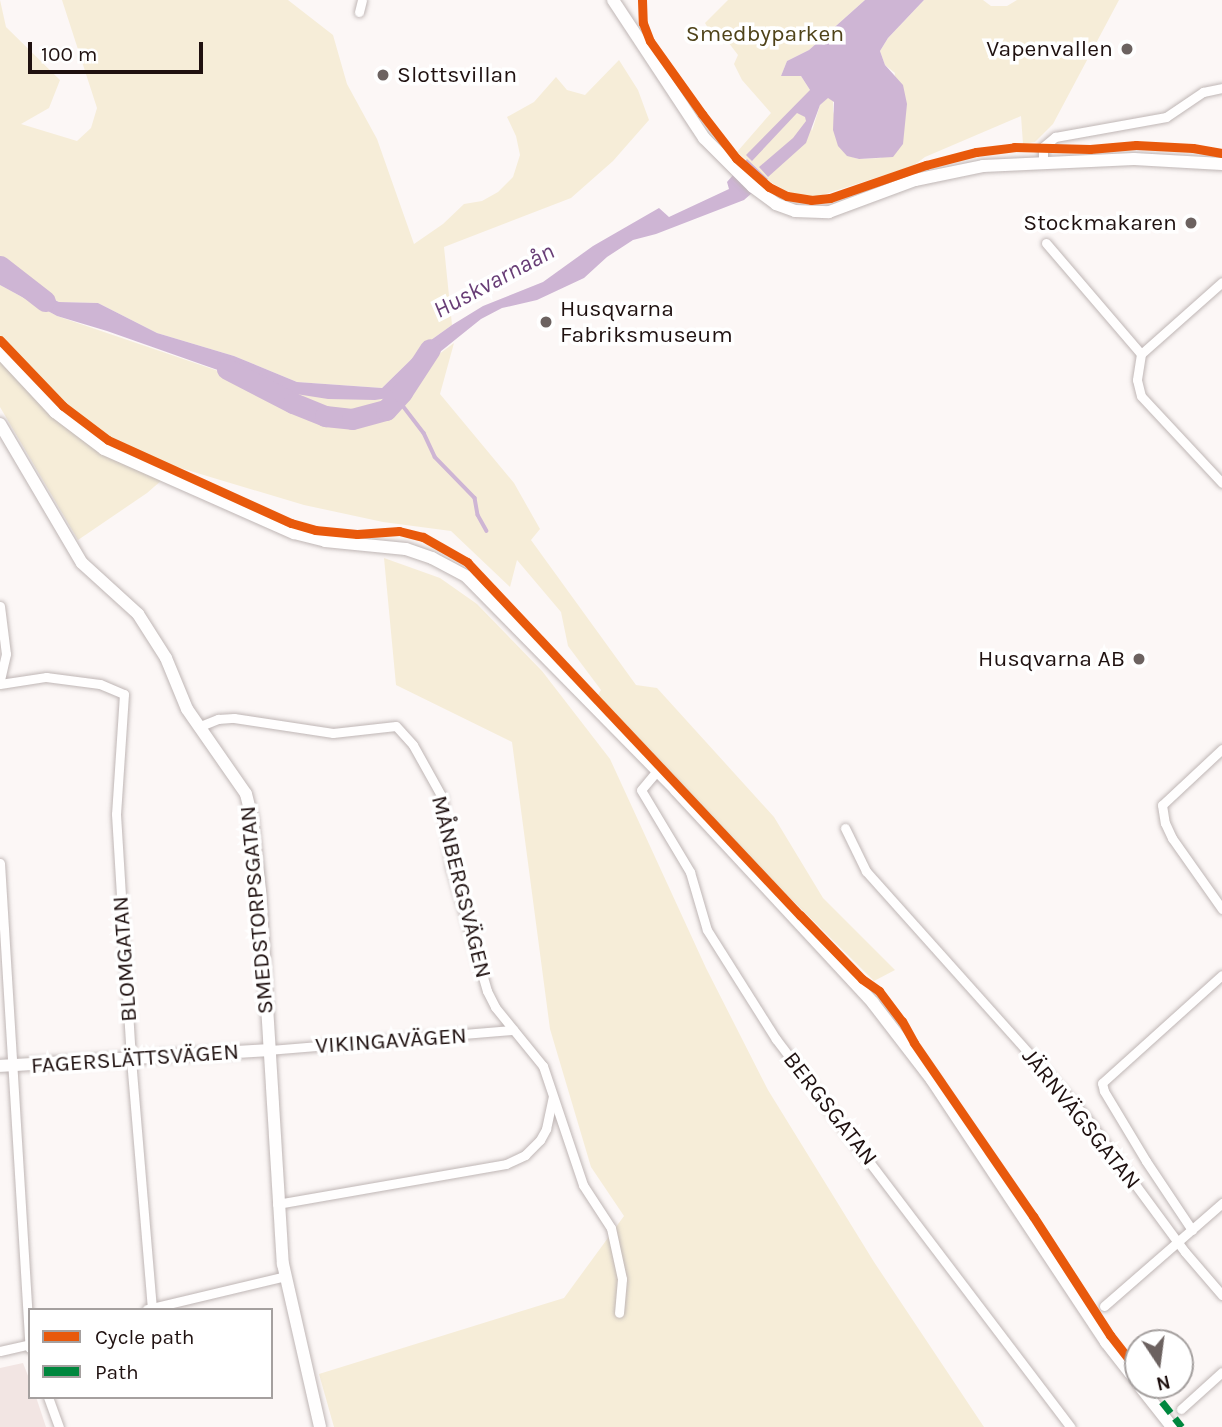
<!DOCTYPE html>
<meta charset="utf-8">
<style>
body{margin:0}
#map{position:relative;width:1222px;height:1427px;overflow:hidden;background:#fcf7f6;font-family:Karla,sans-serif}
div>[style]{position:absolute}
.built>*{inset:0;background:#f2e5e3}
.green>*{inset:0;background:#f6edd8}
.water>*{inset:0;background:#ceb5d4}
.stream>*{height:3.5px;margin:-1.75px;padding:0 1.75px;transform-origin:1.75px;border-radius:1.75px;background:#ceb5d4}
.river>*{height:21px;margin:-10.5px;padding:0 10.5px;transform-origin:10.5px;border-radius:10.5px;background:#ceb5d4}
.roads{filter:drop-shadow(0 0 2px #bfb6b5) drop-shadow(0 0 2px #bfb6b5)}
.street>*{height:9px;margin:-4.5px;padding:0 4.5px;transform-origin:4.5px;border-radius:4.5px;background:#fffefe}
.secondary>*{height:12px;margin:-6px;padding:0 6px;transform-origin:6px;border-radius:6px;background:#fffefe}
.quiet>*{height:7px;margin-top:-3.5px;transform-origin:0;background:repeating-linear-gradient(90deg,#00873e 0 14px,transparent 0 21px)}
.cycleway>*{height:9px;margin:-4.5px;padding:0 4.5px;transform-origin:4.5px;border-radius:4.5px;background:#e8590c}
.dots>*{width:19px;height:19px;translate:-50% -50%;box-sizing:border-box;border:4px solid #fff;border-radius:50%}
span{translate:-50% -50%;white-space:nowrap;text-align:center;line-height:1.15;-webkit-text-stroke:7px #fff;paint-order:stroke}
.park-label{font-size:23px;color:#4f4319}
.poi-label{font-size:23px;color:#1f1110}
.right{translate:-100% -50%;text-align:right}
.left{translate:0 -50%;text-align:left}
.street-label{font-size:23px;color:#1f1110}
.water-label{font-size:24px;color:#683d76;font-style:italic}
.legend{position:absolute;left:28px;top:1308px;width:245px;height:91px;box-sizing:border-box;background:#fff;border:2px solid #a5a09f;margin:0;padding:9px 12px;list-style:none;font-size:21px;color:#1f1110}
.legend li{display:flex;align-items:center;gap:14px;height:35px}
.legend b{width:35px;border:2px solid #a5a09f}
.north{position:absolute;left:1124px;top:1329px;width:70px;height:70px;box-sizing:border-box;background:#fff;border:2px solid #a5a09f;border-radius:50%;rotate:167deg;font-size:19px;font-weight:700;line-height:28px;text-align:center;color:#1f1110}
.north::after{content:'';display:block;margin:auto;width:24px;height:32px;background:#6c6260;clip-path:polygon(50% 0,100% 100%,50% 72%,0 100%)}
.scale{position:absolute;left:28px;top:42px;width:175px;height:32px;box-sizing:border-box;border:4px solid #1f1110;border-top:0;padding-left:9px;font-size:21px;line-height:24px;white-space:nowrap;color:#1f1110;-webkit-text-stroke:5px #fff;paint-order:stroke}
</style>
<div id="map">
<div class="built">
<i style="clip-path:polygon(23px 1363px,30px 1381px,30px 1397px,36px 1397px,46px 1427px,0 1427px,0 1368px)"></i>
</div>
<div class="green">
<i style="clip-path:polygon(0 0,6px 27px,60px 80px,49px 108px,21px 124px,77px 141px,91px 128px,97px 108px,62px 0,288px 0,333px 35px,347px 84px,377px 139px,414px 244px,443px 224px,464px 204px,482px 201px,498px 192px,513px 177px,520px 155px,516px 136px,507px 117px,534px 102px,556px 77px,567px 90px,585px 95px,619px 60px,638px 90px,649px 120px,613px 161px,571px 198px,444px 247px,452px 325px,431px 340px,382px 388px,297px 382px,234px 356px,157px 333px,98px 303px,59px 302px,13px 281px,0 264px)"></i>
<i style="clip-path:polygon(728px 0,865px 0,809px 50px,787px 61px,781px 76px,801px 76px,810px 90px,808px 113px,812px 131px,820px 105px,828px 97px,833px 98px,833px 111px,847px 155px,858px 159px,881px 158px,895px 73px,885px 65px,880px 51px,888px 38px,924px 0,983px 0,991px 6px,1007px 6px,1017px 0,1119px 0,1053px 124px,1035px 142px,1023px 144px,1021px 116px,925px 157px,913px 166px,816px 197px,792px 194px,772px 183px,737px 152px,771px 113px,742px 80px,734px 64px,738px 55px,725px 38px,717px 43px,705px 23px)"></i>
<i style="clip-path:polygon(0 285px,57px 316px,277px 391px,395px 397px,415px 372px,454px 343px,440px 394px,514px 483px,540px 529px,531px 540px,636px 685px,657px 688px,774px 817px,823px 898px,895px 970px,874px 981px,767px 875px,598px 695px,601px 690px,568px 646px,561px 612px,517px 560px,510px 587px,451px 531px,383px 522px,304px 505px,177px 467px,147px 493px,78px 540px,0 407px)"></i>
<i style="clip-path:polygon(384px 558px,440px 578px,477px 604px,542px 671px,610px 759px,706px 968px,768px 1090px,874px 1262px,984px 1427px,334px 1427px,319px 1374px,564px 1298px,624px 1216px,591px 1167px,550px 1029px,512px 742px,396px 685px)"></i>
</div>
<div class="water">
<i style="clip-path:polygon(865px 0,924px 0,888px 38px,880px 51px,885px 65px,903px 85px,907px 104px,903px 144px,893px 157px,859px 159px,847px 156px,838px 146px,833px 130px,834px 102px,828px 98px,820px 105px,806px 143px,768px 177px,759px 167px,793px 138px,806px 121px,805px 117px,797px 113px,752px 161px,746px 155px,810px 90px,801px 76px,781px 76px,787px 61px,809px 50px)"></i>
<i style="clip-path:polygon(747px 159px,768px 179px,744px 200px,656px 234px,633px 240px,607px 257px,584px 278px,537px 300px,502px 308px,481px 319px,415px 372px,395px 397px,375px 400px,328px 399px,277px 391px,107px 331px,57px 316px,0 285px,0 264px,14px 281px,59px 302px,98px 303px,157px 333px,234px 356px,297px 382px,382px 388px,431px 340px,452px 325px,483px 306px,543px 282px,593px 246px,659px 208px,669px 217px,729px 189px,727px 182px)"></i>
</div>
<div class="stream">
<i style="left:397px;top:398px;width:44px;rotate:52.4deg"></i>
<i style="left:424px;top:433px;width:26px;rotate:65deg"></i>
<i style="left:435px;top:457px;width:57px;rotate:45.7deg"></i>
<i style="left:475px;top:498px;width:17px;rotate:80deg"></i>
<i style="left:478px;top:515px;width:18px;rotate:61deg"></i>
</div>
<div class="river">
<i style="left:0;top:266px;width:57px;rotate:37.9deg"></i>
<i style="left:227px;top:369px;width:74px;rotate:27.3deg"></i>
<i style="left:293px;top:403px;width:35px;rotate:22deg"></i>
<i style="left:325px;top:416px;width:27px;rotate:6deg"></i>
<i style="left:352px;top:419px;width:35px;rotate:-15deg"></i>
<i style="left:386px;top:410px;width:24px;rotate:-48deg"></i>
<i style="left:402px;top:392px;width:51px;rotate:-56.9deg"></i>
</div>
<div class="roads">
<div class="street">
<i style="left:359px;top:12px;width:12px;rotate:-76deg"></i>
<i style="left:1043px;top:163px;width:16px;rotate:-90deg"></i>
<i style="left:1043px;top:147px;width:16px;rotate:-40deg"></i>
<i style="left:1055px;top:137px;width:113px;rotate:-10.2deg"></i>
<i style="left:1166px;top:117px;width:45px;rotate:-34deg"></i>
<i style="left:1203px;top:92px;width:19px;rotate:-12deg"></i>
<i style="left:1046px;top:243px;width:146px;rotate:49.4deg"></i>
<i style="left:1141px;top:354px;width:26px;rotate:99deg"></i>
<i style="left:1137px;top:380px;width:16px;rotate:76deg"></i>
<i style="left:1141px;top:396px;width:119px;rotate:47deg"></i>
<i style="left:1141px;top:354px;width:108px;rotate:-41.6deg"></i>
<i style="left:0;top:606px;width:48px;rotate:82.9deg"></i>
<i style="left:6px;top:654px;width:28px;rotate:103deg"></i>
<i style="left:0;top:684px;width:47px;rotate:-8.7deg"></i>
<i style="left:46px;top:677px;width:54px;rotate:7.4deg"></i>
<i style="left:100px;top:684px;width:26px;rotate:23deg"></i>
<i style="left:124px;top:694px;width:120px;rotate:93.8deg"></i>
<i style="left:116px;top:814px;width:245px;rotate:86.5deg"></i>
<i style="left:131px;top:1059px;width:250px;rotate:85.2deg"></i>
<i style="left:198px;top:727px;width:22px;rotate:-22deg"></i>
<i style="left:218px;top:719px;width:16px;rotate:-4deg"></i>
<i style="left:234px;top:718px;width:100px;rotate:8.6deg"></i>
<i style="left:333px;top:733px;width:63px;rotate:-6.3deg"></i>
<i style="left:396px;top:726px;width:25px;rotate:48deg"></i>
<i style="left:413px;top:745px;width:60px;rotate:60.9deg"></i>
<i style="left:442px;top:797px;width:71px;rotate:82.7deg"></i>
<i style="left:451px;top:867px;width:129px;rotate:73.8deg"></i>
<i style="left:487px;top:991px;width:18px;rotate:63deg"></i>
<i style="left:495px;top:1007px;width:76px;rotate:50.9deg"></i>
<i style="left:543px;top:1066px;width:126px;rotate:71.4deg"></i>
<i style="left:583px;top:1185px;width:51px;rotate:56.9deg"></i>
<i style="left:611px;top:1228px;width:52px;rotate:77.8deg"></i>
<i style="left:622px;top:1279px;width:34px;rotate:95deg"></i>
<i style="left:1222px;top:749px;width:82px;rotate:137deg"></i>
<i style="left:1162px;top:805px;width:18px;rotate:81deg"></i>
<i style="left:1165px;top:823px;width:17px;rotate:65deg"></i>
<i style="left:1172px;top:838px;width:87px;rotate:54.8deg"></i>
<i style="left:656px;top:772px;width:23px;rotate:130deg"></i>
<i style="left:641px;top:790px;width:96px;rotate:59.1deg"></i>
<i style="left:690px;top:872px;width:60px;rotate:73.7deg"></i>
<i style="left:707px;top:930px;width:129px;rotate:57.7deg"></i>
<i style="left:776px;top:1039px;width:487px;rotate:52.8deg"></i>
<i style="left:845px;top:828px;width:48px;rotate:64deg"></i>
<i style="left:866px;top:871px;width:327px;rotate:48.2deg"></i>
<i style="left:1084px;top:1115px;width:170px;rotate:53.6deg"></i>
<i style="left:1185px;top:1252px;width:57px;rotate:49.3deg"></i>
<i style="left:0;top:863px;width:486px;rotate:86.5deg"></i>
<i style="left:269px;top:1050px;width:245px;rotate:-4.7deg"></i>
<i style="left:277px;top:1204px;width:232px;rotate:-9.9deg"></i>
<i style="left:506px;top:1164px;width:21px;rotate:-25deg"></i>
<i style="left:525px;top:1155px;width:21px;rotate:-45deg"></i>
<i style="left:540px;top:1140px;width:13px;rotate:-61deg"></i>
<i style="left:546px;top:1129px;width:33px;rotate:-78deg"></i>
<i style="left:1192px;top:1230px;width:83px;rotate:-123.7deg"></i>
<i style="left:1146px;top:1161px;width:82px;rotate:-121deg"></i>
<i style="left:1104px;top:1091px;width:8px;rotate:-104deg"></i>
<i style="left:1102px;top:1083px;width:161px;rotate:-42deg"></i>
<i style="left:1104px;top:1306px;width:157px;rotate:-41.1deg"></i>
<i style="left:147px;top:1309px;width:142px;rotate:-13.4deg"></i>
<i style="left:0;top:1351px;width:31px;rotate:-13deg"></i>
<i style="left:48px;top:1397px;width:32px;rotate:70deg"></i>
<i style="left:1181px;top:1409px;width:55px;rotate:-42.1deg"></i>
</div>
<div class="secondary">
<i style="left:613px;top:0;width:165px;rotate:56.6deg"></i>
<i style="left:704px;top:138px;width:69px;rotate:45deg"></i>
<i style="left:753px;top:187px;width:29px;rotate:36deg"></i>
<i style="left:776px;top:204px;width:20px;rotate:20deg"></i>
<i style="left:795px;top:211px;width:34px;rotate:2deg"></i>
<i style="left:829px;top:212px;width:92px;rotate:-20.4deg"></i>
<i style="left:915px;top:180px;width:69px;rotate:-11.6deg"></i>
<i style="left:983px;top:166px;width:151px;rotate:-2.7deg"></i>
<i style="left:1134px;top:159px;width:88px;rotate:3.3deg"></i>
<i style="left:0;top:353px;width:81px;rotate:47deg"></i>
<i style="left:55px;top:412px;width:61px;rotate:37.1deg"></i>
<i style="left:104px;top:449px;width:208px;rotate:23.9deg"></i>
<i style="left:294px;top:533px;width:32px;rotate:14deg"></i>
<i style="left:325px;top:541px;width:81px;rotate:5.6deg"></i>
<i style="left:406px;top:549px;width:28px;rotate:19deg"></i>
<i style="left:432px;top:558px;width:40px;rotate:28deg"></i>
<i style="left:467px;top:577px;width:298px;rotate:45.5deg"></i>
<i style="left:676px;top:790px;width:290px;rotate:47.2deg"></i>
<i style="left:873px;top:1003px;width:97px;rotate:52.5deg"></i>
<i style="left:932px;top:1080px;width:315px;rotate:56.4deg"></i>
<i style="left:1106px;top:1342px;width:52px;rotate:52deg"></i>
<i style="left:0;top:424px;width:161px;rotate:59.5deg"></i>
<i style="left:82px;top:563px;width:76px;rotate:42.3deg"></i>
<i style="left:138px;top:614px;width:52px;rotate:57.5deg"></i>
<i style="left:166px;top:658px;width:55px;rotate:67.6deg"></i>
<i style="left:187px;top:709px;width:103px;rotate:55.2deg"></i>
<i style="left:246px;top:794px;width:25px;rotate:76deg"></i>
<i style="left:252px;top:818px;width:73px;rotate:83.7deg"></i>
<i style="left:260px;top:891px;width:374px;rotate:86.5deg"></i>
<i style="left:283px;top:1264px;width:167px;rotate:77.2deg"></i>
<i style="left:0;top:1066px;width:269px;rotate:-3.4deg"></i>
<i style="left:1139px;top:1385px;width:53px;rotate:51.8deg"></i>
</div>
</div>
<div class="quiet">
<i style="left:1149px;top:1385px;width:53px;rotate:51.8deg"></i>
</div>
<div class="cycleway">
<i style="left:642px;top:0;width:23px;rotate:88deg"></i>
<i style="left:643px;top:23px;width:19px;rotate:69deg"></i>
<i style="left:650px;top:41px;width:90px;rotate:54.5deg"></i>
<i style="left:702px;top:114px;width:56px;rotate:52.3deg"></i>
<i style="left:736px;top:158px;width:44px;rotate:41.3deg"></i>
<i style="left:769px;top:187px;width:20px;rotate:27deg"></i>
<i style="left:787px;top:196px;width:24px;rotate:9deg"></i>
<i style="left:811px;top:200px;width:19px;rotate:-6deg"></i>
<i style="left:830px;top:198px;width:102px;rotate:-19deg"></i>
<i style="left:926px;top:165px;width:52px;rotate:-14.6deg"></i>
<i style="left:976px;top:152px;width:38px;rotate:-7deg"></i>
<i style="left:1014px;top:147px;width:76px;rotate:1.5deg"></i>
<i style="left:1090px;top:149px;width:46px;rotate:-5deg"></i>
<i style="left:1136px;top:145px;width:57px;rotate:3deg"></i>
<i style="left:1193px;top:148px;width:29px;rotate:10deg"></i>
<i style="left:0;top:340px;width:91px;rotate:46.3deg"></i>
<i style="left:63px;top:406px;width:56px;rotate:37.1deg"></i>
<i style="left:108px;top:440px;width:201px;rotate:24.4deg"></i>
<i style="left:291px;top:523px;width:25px;rotate:16deg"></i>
<i style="left:315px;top:530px;width:42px;rotate:5.4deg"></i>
<i style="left:357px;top:534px;width:42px;rotate:-4.1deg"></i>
<i style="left:399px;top:531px;width:25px;rotate:14deg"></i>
<i style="left:423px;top:537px;width:51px;rotate:29.6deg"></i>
<i style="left:467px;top:562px;width:485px;rotate:46.7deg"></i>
<i style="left:800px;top:915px;width:89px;rotate:45.9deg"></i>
<i style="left:862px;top:979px;width:21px;rotate:35deg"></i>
<i style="left:879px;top:991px;width:38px;rotate:53deg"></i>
<i style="left:902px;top:1021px;width:25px;rotate:61deg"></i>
<i style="left:914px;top:1043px;width:210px;rotate:55.5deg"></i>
<i style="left:1033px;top:1216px;width:142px;rotate:57.1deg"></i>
<i style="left:1110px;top:1335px;width:46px;rotate:52.1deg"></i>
</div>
<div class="dots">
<i style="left:1127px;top:49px;background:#6c6260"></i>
<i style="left:383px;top:75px;background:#6c6260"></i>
<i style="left:1191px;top:223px;background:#6c6260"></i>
<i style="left:546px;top:322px;background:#6c6260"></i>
<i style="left:1139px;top:659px;background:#6c6260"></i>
</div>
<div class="park-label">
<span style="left:765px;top:34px">Smedbyparken</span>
</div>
<div class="poi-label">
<span class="right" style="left:1113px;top:49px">Vapenvallen</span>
<span class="left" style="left:397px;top:75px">Slottsvillan</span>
<span class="right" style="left:1177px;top:223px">Stockmakaren</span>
<span class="left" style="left:560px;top:322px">Husqvarna<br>Fabriksmuseum</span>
<span class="right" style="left:1125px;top:659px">Husqvarna AB</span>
</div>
<div class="street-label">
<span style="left:461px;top:887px;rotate:76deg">MÅNBERGSVÄGEN</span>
<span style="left:257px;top:910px;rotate:-95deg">SMEDSTORPSGATAN</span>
<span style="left:125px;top:959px;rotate:-94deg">BLOMGATAN</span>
<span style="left:391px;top:1041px;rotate:-4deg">VIKINGAVÄGEN</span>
<span style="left:135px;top:1059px;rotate:-4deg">FAGERSLÄTTSVÄGEN</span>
<span style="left:830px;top:1109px;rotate:52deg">BERGSGATAN</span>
<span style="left:1081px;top:1119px;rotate:51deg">JÄRNVÄGSGATAN</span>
</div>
<div class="water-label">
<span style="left:494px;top:281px;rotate:-28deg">Huskvarnaån</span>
</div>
<ul class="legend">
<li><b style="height:9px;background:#e8590c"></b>Cycle path</li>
<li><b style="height:9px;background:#00873e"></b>Path</li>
</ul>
<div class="north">N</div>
<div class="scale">100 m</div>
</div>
